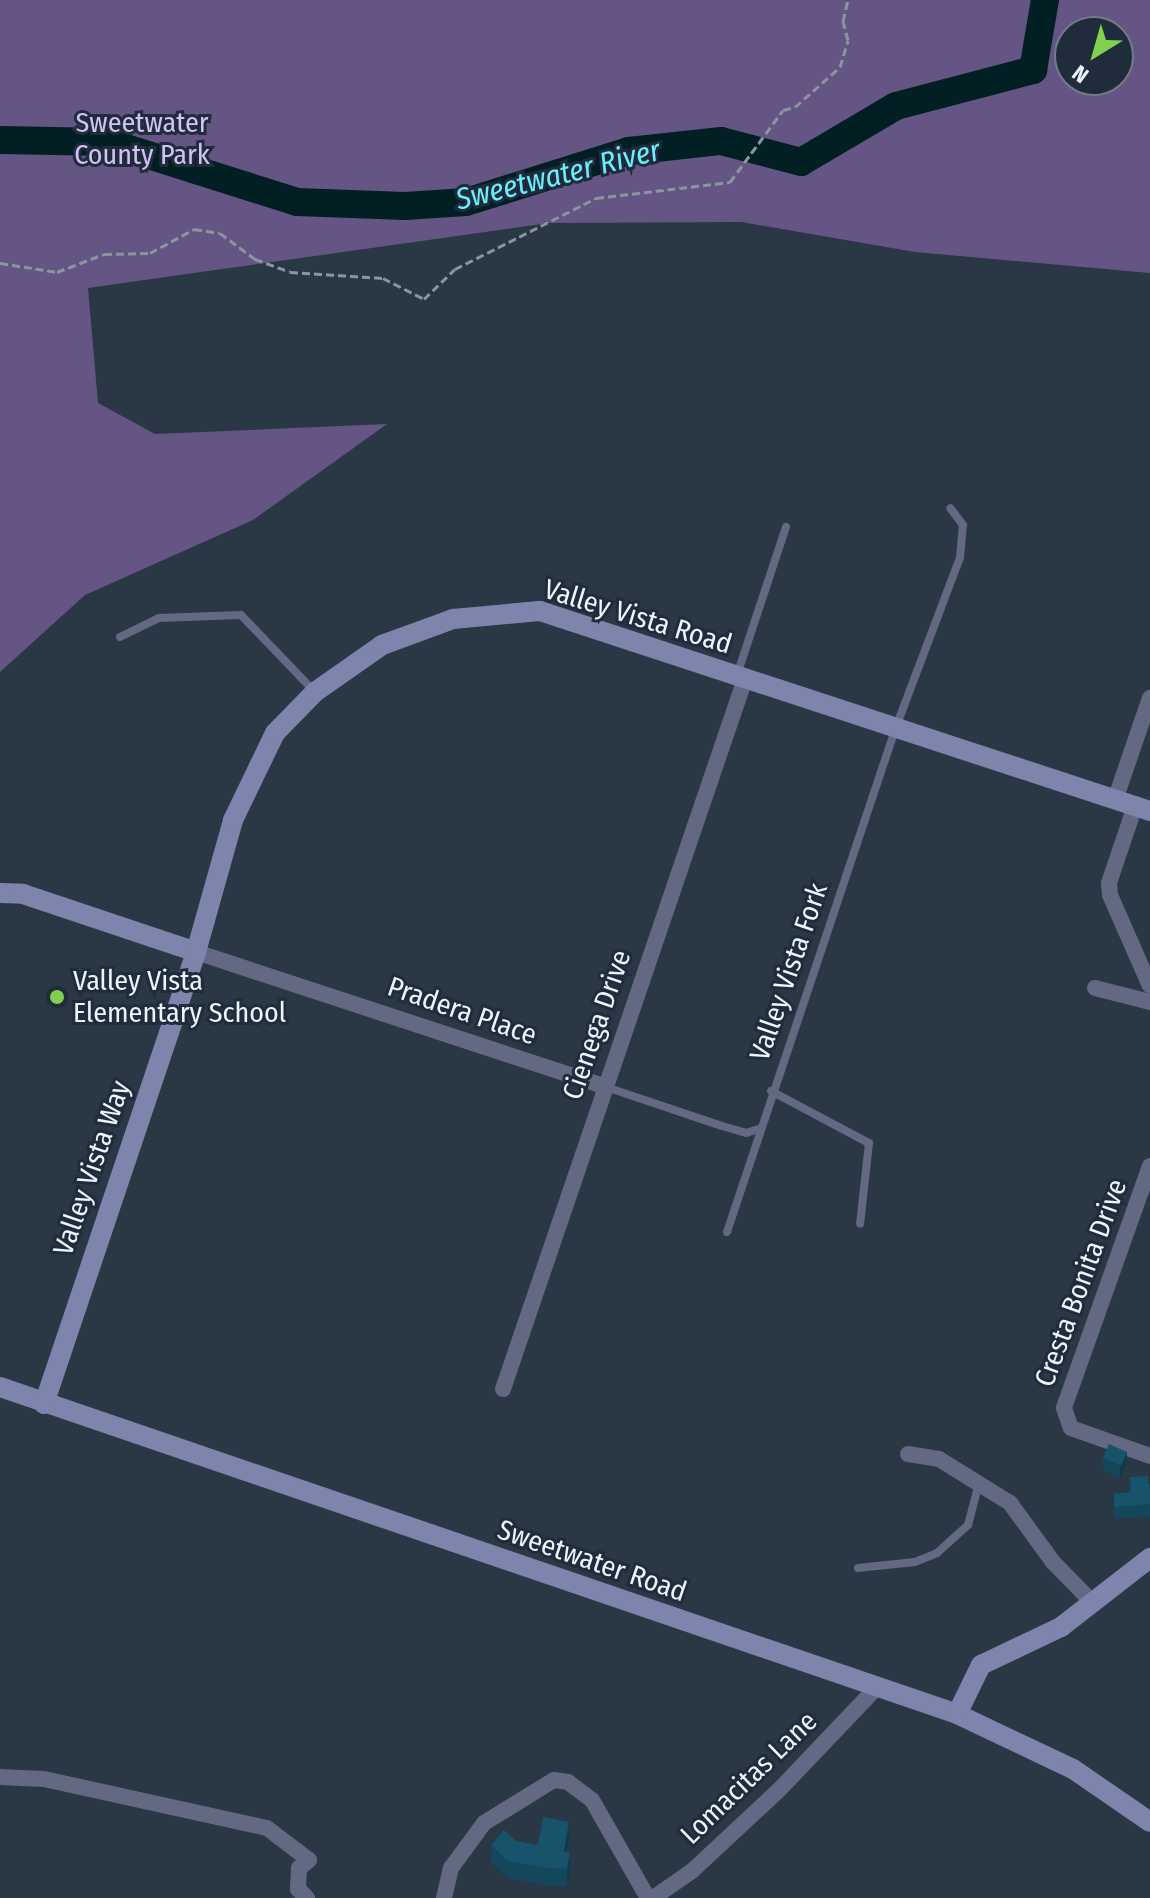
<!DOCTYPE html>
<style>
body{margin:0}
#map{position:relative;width:1150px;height:1898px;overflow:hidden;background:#2a3745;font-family:"Fira Sans Condensed",sans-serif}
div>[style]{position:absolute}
.green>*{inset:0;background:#645584}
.river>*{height:28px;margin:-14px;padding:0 14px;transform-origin:14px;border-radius:14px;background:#021f23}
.path>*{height:3px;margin-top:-1.5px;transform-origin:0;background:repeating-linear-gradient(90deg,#8a95a0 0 8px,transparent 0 12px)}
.lane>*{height:8px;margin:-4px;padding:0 4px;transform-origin:4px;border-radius:4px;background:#636982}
.street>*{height:16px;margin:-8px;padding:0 8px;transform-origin:8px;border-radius:8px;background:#636982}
.secondary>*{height:20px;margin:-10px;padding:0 10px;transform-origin:10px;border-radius:10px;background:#7d85ac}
.wall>*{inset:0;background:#14475b}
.shaded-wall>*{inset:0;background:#103a4a}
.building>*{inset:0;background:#17536a;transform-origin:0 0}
.dots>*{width:22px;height:22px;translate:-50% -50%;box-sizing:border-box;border:4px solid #202c3b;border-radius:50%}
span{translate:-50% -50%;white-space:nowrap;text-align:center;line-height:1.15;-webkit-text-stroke:6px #202c3b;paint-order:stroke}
.park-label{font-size:28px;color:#d2c3f5}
.street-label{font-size:28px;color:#ecf4fd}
.poi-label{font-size:28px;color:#ecf4fd}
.left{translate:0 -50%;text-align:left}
.water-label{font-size:30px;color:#69effe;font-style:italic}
.north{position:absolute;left:1054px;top:16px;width:80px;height:80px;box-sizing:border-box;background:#202c3b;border:2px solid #727c89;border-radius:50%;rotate:217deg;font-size:22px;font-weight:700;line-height:32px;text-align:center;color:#ecf4fd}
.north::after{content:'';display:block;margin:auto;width:28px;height:36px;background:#82d04f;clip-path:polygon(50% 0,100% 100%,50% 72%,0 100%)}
</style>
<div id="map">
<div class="green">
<i style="clip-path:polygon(evenodd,0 0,1150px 0,1150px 273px,915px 252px,741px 222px,549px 223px,88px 288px,98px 403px,155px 434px,387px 424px,253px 520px,85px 595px,0 672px,0 0,1070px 32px,1118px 32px,1118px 80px,1070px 80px,1070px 32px)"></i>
</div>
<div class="river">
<i style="left:0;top:140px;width:107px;rotate:1.1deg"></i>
<i style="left:107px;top:142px;width:199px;rotate:17.5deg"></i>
<i style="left:297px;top:202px;width:108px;rotate:2.1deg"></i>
<i style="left:405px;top:206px;width:61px;rotate:-3.8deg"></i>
<i style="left:466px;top:202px;width:171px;rotate:-17.4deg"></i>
<i style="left:629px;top:151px;width:93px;rotate:-6.2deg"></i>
<i style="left:721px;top:141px;width:83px;rotate:14.7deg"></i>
<i style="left:801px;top:162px;width:110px;rotate:-30.5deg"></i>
<i style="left:896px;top:106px;width:142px;rotate:-14.7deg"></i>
<i style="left:1033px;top:70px;width:71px;rotate:-80.3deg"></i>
</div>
<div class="path">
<i style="left:0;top:263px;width:58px;rotate:9deg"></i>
<i style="left:57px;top:272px;width:50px;rotate:-21deg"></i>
<i style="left:104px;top:254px;width:46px;rotate:-1.2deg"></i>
<i style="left:150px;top:253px;width:50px;rotate:-28.6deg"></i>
<i style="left:194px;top:229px;width:26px;rotate:9deg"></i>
<i style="left:220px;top:233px;width:44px;rotate:36.6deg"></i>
<i style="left:255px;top:259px;width:37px;rotate:20deg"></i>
<i style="left:290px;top:272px;width:93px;rotate:3.7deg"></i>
<i style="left:383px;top:278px;width:46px;rotate:27.1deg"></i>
<i style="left:424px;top:299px;width:43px;rotate:-44.1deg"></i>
<i style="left:455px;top:269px;width:158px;rotate:-26.7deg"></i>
<i style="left:596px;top:198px;width:135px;rotate:-6.8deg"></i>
<i style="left:730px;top:182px;width:89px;rotate:-53.6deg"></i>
<i style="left:783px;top:110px;width:12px;rotate:-14deg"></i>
<i style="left:795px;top:107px;width:60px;rotate:-41.6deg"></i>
<i style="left:840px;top:67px;width:28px;rotate:-73deg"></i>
<i style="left:848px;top:40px;width:20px;rotate:-105deg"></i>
<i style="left:843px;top:21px;width:22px;rotate:-77deg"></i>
</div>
<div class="lane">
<i style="left:120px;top:637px;width:43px;rotate:-26deg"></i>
<i style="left:159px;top:618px;width:82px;rotate:-2.1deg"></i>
<i style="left:241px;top:615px;width:105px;rotate:46.2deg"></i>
<i style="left:737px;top:675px;width:156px;rotate:-71.7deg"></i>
<i style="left:606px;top:1087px;width:122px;rotate:18.6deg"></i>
<i style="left:722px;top:1126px;width:25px;rotate:16deg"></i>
<i style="left:746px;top:1133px;width:13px;rotate:-18deg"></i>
<i style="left:771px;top:1091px;width:111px;rotate:28deg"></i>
<i style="left:869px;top:1143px;width:81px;rotate:96.3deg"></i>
<i style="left:727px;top:1232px;width:533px;rotate:-71.5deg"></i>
<i style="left:896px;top:727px;width:181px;rotate:-69.3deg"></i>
<i style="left:960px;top:558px;width:33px;rotate:-85deg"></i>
<i style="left:963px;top:525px;width:21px;rotate:-127deg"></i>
<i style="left:858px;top:1568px;width:57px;rotate:-6deg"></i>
<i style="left:915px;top:1562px;width:24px;rotate:-22deg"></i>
<i style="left:937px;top:1553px;width:42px;rotate:-42.1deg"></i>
<i style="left:968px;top:1525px;width:43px;rotate:-75.3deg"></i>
</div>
<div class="street">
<i style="left:1115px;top:800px;width:108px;rotate:-71.1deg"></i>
<i style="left:1135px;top:806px;width:81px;rotate:108.7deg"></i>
<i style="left:1109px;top:883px;width:12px;rotate:85deg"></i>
<i style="left:1110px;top:895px;width:99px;rotate:66.3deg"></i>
<i style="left:196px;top:952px;width:428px;rotate:18.2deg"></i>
<i style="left:1095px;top:988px;width:57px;rotate:14.3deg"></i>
<i style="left:1150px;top:1166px;width:257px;rotate:109.6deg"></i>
<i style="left:1064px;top:1408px;width:21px;rotate:71deg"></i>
<i style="left:1071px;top:1428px;width:84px;rotate:19.5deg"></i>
<i style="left:503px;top:1389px;width:750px;rotate:-71.18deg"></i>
<i style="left:908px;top:1454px;width:31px;rotate:9deg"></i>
<i style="left:939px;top:1459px;width:84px;rotate:31.8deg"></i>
<i style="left:1010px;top:1503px;width:73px;rotate:53.9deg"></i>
<i style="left:1053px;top:1562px;width:56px;rotate:45.7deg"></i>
<i style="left:0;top:1777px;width:44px;rotate:2.6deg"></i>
<i style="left:44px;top:1779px;width:228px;rotate:12.4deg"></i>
<i style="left:267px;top:1828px;width:53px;rotate:37.3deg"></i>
<i style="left:309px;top:1860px;width:13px;rotate:141deg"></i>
<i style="left:299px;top:1868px;width:21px;rotate:93deg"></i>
<i style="left:298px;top:1889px;width:13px;rotate:45deg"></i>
<i style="left:444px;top:1898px;width:31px;rotate:-77deg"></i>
<i style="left:451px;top:1868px;width:56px;rotate:-53.7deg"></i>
<i style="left:484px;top:1823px;width:82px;rotate:-31.6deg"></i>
<i style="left:554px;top:1780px;width:14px;rotate:8deg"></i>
<i style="left:568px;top:1782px;width:30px;rotate:37deg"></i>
<i style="left:592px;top:1800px;width:113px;rotate:60.3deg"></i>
<i style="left:653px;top:1898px;width:47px;rotate:-34.7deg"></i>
<i style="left:692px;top:1871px;width:119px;rotate:-43deg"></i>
<i style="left:779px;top:1790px;width:141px;rotate:-46.4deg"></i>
</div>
<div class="secondary">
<i style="left:0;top:893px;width:23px;rotate:2deg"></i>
<i style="left:23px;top:894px;width:182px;rotate:18.5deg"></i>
<i style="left:0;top:1387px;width:1011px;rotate:18.86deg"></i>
<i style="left:957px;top:1714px;width:128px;rotate:25.4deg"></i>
<i style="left:1073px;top:1769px;width:93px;rotate:34.5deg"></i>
<i style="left:44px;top:1404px;width:477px;rotate:-71.4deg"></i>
<i style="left:196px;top:952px;width:137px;rotate:-74.3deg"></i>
<i style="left:233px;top:820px;width:97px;rotate:-64.2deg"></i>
<i style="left:275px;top:733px;width:57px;rotate:-45.7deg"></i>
<i style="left:315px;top:692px;width:82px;rotate:-35deg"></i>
<i style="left:382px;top:645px;width:76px;rotate:-20.1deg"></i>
<i style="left:453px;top:619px;width:87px;rotate:-5.3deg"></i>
<i style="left:540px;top:611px;width:642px;rotate:18.15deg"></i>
<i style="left:957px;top:1714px;width:55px;rotate:-63.9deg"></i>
<i style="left:981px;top:1665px;width:89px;rotate:-25.4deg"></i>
<i style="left:1061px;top:1627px;width:113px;rotate:-37.8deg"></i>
</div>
<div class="wall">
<i style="clip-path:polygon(1103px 1458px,1127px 1464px,1120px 1478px,1103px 1470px)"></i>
<i style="clip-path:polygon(1130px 1477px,1150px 1484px,1150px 1516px,1114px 1519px,1114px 1494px,1130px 1492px)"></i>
<i style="clip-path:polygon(569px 1840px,567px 1852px,570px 1870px,567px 1886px,548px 1886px,508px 1878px,491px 1863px,491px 1845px,516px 1841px,538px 1845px)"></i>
</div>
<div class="shaded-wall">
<i style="clip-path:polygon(1127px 1452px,1127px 1464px,1120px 1478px,1120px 1466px)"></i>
<i style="clip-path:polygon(569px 1822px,569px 1840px,564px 1869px,564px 1851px)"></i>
<i style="clip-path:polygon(570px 1852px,570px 1870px,567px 1886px,567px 1869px)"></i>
</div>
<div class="building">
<i style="left:1109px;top:1444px;width:20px;height:15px;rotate:24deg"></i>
<i style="clip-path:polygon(1148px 1476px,1148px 1485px,1150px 1484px,1150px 1504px,1114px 1507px,1114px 1494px,1131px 1492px,1130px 1477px)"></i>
<i style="clip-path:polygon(543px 1817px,569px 1822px,564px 1851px,570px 1852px,567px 1869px,548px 1868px,508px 1861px,491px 1845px,504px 1830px,516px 1841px,538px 1845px)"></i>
</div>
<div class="dots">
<i style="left:57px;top:997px;background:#82d04f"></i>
</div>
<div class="park-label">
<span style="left:142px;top:139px">Sweetwater<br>County Park</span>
</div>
<div class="street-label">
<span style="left:638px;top:617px;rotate:17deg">Valley Vista Road</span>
<span style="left:789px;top:972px;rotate:-71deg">Valley Vista Fork</span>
<span style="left:462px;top:1011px;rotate:19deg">Pradera Place</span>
<span style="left:597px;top:1025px;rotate:-71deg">Cienega Drive</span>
<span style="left:92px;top:1168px;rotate:-71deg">Valley Vista Way</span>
<span style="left:1081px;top:1283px;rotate:-70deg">Cresta Bonita Drive</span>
<span style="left:592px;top:1561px;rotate:19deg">Sweetwater Road</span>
<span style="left:749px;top:1778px;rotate:-44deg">Lomacitas Lane</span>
</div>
<div class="poi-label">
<span class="left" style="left:73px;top:997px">Valley Vista<br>Elementary School</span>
</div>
<div class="water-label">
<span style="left:558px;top:175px;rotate:-14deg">Sweetwater River</span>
</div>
<div class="north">N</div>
</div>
